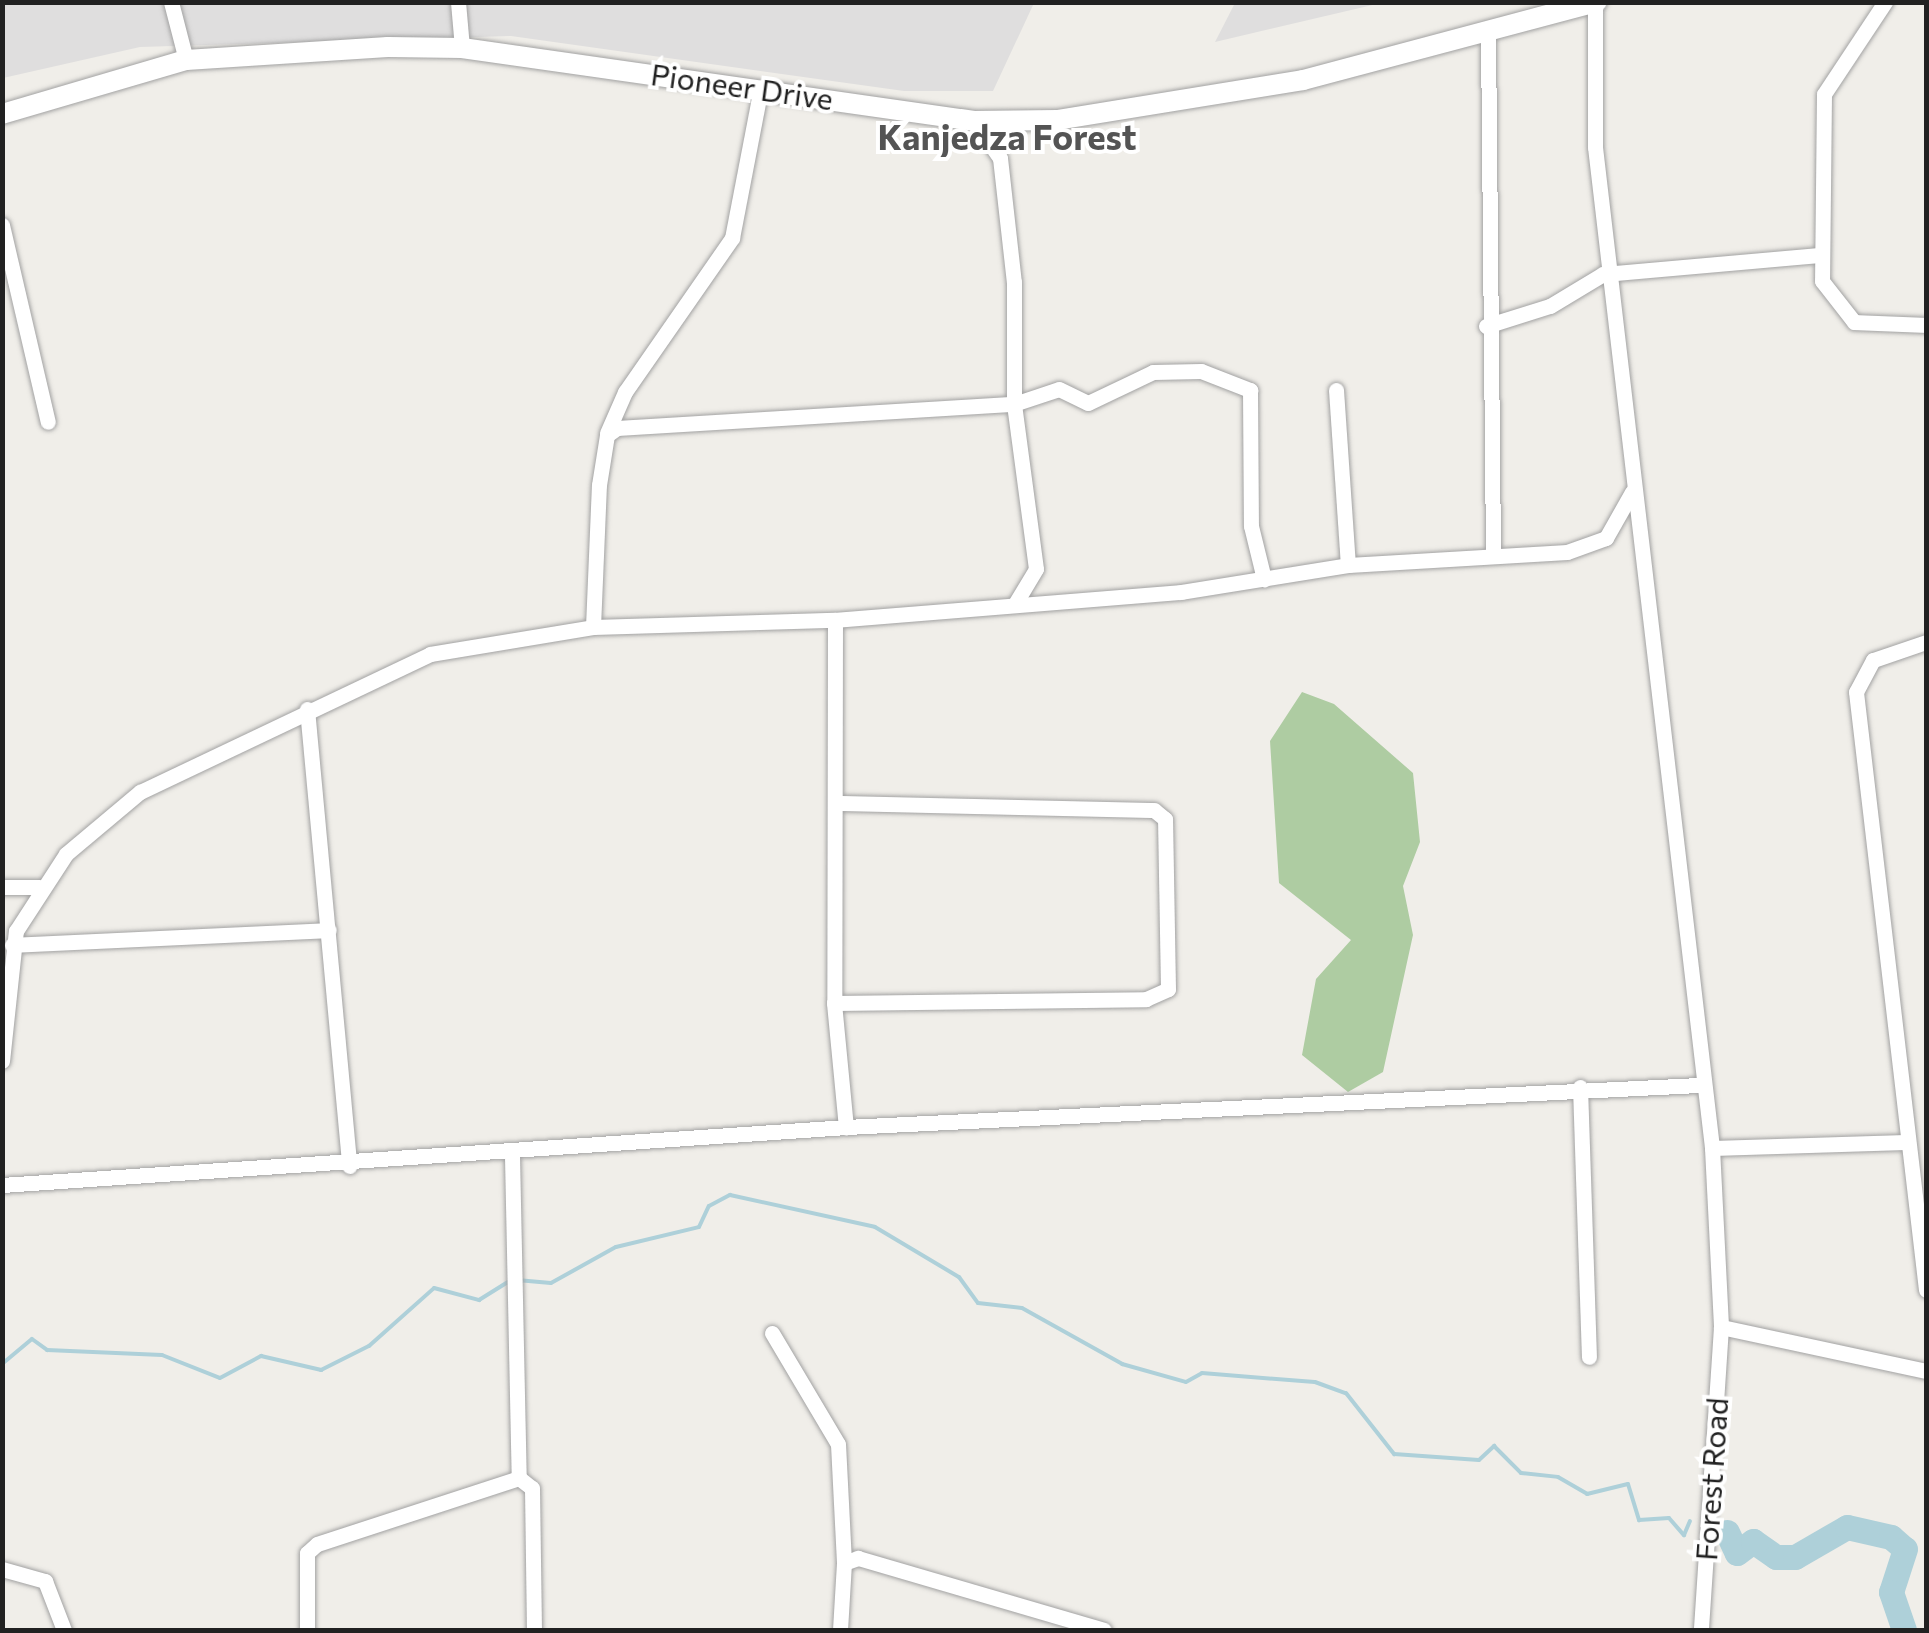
<!DOCTYPE html>
<style>
body{margin:0}
#map{position:relative;width:1929px;height:1633px;overflow:hidden;background:#f0eee9;font-family:Commissioner,sans-serif}
div>[style]{position:absolute}
.residential>*{inset:0;background:#dfdede}
.forest>*{inset:0;background:#aecca2}
.stream>*{height:4px;margin:-2px;padding:0 2px;transform-origin:2px;border-radius:2px;background:#aed0d9}
.river>*{height:25px;margin:-12.5px;padding:0 12.5px;transform-origin:12.5px;border-radius:12.5px;background:#aed0d9}
.roads{filter:drop-shadow(0 0 2px #a2a2a2) drop-shadow(0 0 2px #a2a2a2)}
.minor>*{height:15px;margin:-7.5px;padding:0 7.5px;transform-origin:7.5px;border-radius:7.5px;background:#fff}
.tertiary>*{height:20px;margin:-10px;padding:0 10px;transform-origin:10px;border-radius:10px;background:#fff}
span{translate:-50% -50%;white-space:nowrap;text-align:center;line-height:1.15;-webkit-text-stroke:8px #fff;paint-order:stroke}
.street-label{font-size:30px;color:#212121}
.quarter-label{font-size:35px;color:#545454;font-weight:700}
.frame{position:absolute;inset:0;border:5px solid #212121;pointer-events:none}
</style>
<div id="map">
<div class="residential">
<i style="clip-path:polygon(3px 3px,1034px 3px,993px 91px,904px 91px,511px 36px,140px 47px,3px 78px)"></i>
<i style="clip-path:polygon(1235px 3px,1235px 2px,1381px 3px,1215px 42px)"></i>
</div>
<div class="forest">
<i style="clip-path:polygon(1302px 692px,1334px 704px,1413px 773px,1420px 842px,1403px 886px,1413px 935px,1383px 1072px,1348px 1092px,1302px 1055px,1316px 979px,1351px 940px,1279px 883px,1270px 741px)"></i>
</div>
<div class="stream">
<i style="left:517px;top:1280px;width:34px;rotate:5deg"></i>
<i style="left:551px;top:1283px;width:74px;rotate:-29deg"></i>
<i style="left:616px;top:1247px;width:85px;rotate:-13.5deg"></i>
<i style="left:699px;top:1227px;width:23px;rotate:-65deg"></i>
<i style="left:709px;top:1206px;width:24px;rotate:-28deg"></i>
<i style="left:730px;top:1195px;width:148px;rotate:12.4deg"></i>
<i style="left:875px;top:1227px;width:98px;rotate:30.8deg"></i>
<i style="left:959px;top:1277px;width:32px;rotate:54deg"></i>
<i style="left:978px;top:1303px;width:44px;rotate:6.5deg"></i>
<i style="left:1022px;top:1308px;width:115px;rotate:29.2deg"></i>
<i style="left:1122px;top:1364px;width:66px;rotate:15.7deg"></i>
<i style="left:1186px;top:1382px;width:18px;rotate:-29deg"></i>
<i style="left:1202px;top:1373px;width:113px;rotate:4.6deg"></i>
<i style="left:1315px;top:1382px;width:33px;rotate:20deg"></i>
<i style="left:1346px;top:1393px;width:78px;rotate:51.8deg"></i>
<i style="left:1394px;top:1454px;width:85px;rotate:4deg"></i>
<i style="left:1479px;top:1460px;width:21px;rotate:-43deg"></i>
<i style="left:1494px;top:1446px;width:38px;rotate:45deg"></i>
<i style="left:1521px;top:1473px;width:37px;rotate:6deg"></i>
<i style="left:1558px;top:1477px;width:34px;rotate:30deg"></i>
<i style="left:1587px;top:1494px;width:42px;rotate:-13.7deg"></i>
<i style="left:1628px;top:1484px;width:38px;rotate:73deg"></i>
<i style="left:1639px;top:1520px;width:30px;rotate:-4deg"></i>
<i style="left:1669px;top:1518px;width:23px;rotate:49deg"></i>
<i style="left:1684px;top:1535px;width:15px;rotate:-67deg"></i>
<i style="left:2px;top:1364px;width:39px;rotate:-40deg"></i>
<i style="left:32px;top:1339px;width:19px;rotate:36deg"></i>
<i style="left:47px;top:1350px;width:115px;rotate:2.5deg"></i>
<i style="left:162px;top:1355px;width:62px;rotate:21.6deg"></i>
<i style="left:220px;top:1378px;width:47px;rotate:-28.2deg"></i>
<i style="left:261px;top:1356px;width:62px;rotate:13.1deg"></i>
<i style="left:321px;top:1370px;width:54px;rotate:-26.6deg"></i>
<i style="left:369px;top:1346px;width:87px;rotate:-41.7deg"></i>
<i style="left:434px;top:1288px;width:47px;rotate:14.9deg"></i>
<i style="left:479px;top:1300px;width:34px;rotate:-32deg"></i>
</div>
<div class="river">
<i style="left:1727px;top:1532px;width:23px;rotate:65deg"></i>
<i style="left:1737px;top:1553px;width:20px;rotate:-37deg"></i>
<i style="left:1753px;top:1541px;width:28px;rotate:35deg"></i>
<i style="left:1776px;top:1557px;width:19px"></i>
<i style="left:1795px;top:1557px;width:60px;rotate:-30deg"></i>
<i style="left:1847px;top:1527px;width:45px;rotate:12.8deg"></i>
<i style="left:1891px;top:1537px;width:18px;rotate:41deg"></i>
<i style="left:1905px;top:1549px;width:45px;rotate:108deg"></i>
<i style="left:1891px;top:1592px;width:40px;rotate:71.1deg"></i>
</div>
<div class="roads">
<div class="minor">
<i style="left:171px;top:2px;width:60px;rotate:75.5deg"></i>
<i style="left:458px;top:2px;width:46px;rotate:85deg"></i>
<i style="left:1885px;top:2px;width:110px;rotate:123.5deg"></i>
<i style="left:1824px;top:94px;width:187px;rotate:90.6deg"></i>
<i style="left:1822px;top:281px;width:52px;rotate:52deg"></i>
<i style="left:1854px;top:322px;width:72px;rotate:2.4deg"></i>
<i style="left:1595px;top:3px;width:144px;rotate:90deg"></i>
<i style="left:1595px;top:147px;width:1008px;rotate:83.33deg"></i>
<i style="left:1712px;top:1148px;width:179px;rotate:87.1deg"></i>
<i style="left:1721px;top:1327px;width:304px;rotate:93.8deg"></i>
<i style="left:1488px;top:34px;width:521px;rotate:89.45deg"></i>
<i style="left:974px;top:121px;width:45px;rotate:54.9deg"></i>
<i style="left:1000px;top:158px;width:125px;rotate:83.6deg"></i>
<i style="left:1014px;top:282px;width:122px;rotate:90deg"></i>
<i style="left:1014px;top:404px;width:166px;rotate:82.4deg"></i>
<i style="left:1036px;top:569px;width:39px;rotate:121deg"></i>
<i style="left:2px;top:225px;width:202px;rotate:76.9deg"></i>
<i style="left:1486px;top:326px;width:67px;rotate:-17.4deg"></i>
<i style="left:1550px;top:306px;width:62px;rotate:-31.1deg"></i>
<i style="left:1603px;top:274px;width:218px;rotate:-5deg"></i>
<i style="left:1336px;top:390px;width:175px;rotate:86.1deg"></i>
<i style="left:607px;top:433px;width:45px;rotate:-66.3deg"></i>
<i style="left:625px;top:392px;width:188px;rotate:-55.2deg"></i>
<i style="left:732px;top:238px;width:153px;rotate:-79.1deg"></i>
<i style="left:1632px;top:492px;width:53px;rotate:119.5deg"></i>
<i style="left:1606px;top:538px;width:41px;rotate:160.3deg"></i>
<i style="left:1567px;top:552px;width:219px;rotate:176.6deg"></i>
<i style="left:1348px;top:565px;width:169px;rotate:170.8deg"></i>
<i style="left:1181px;top:592px;width:347px;rotate:175.4deg"></i>
<i style="left:835px;top:620px;width:383px;rotate:90.1deg"></i>
<i style="left:834px;top:1003px;width:125px;rotate:84.5deg"></i>
<i style="left:846px;top:1127px;width:854px;rotate:-2.82deg"></i>
<i style="left:593px;top:627px;width:142px;rotate:-87.6deg"></i>
<i style="left:599px;top:485px;width:51px;rotate:-80.9deg"></i>
<i style="left:607px;top:435px;width:12px;rotate:-35deg"></i>
<i style="left:617px;top:428px;width:398px;rotate:-3.5deg"></i>
<i style="left:1014px;top:404px;width:47px;rotate:-18.4deg"></i>
<i style="left:1059px;top:389px;width:32px;rotate:26deg"></i>
<i style="left:1088px;top:403px;width:72px;rotate:-25.5deg"></i>
<i style="left:1153px;top:372px;width:48px;rotate:-1.2deg"></i>
<i style="left:1201px;top:371px;width:53px;rotate:21.2deg"></i>
<i style="left:1250px;top:390px;width:136px;rotate:89.6deg"></i>
<i style="left:1251px;top:526px;width:55px;rotate:76.2deg"></i>
<i style="left:1926px;top:642px;width:56px;rotate:161.2deg"></i>
<i style="left:1873px;top:660px;width:36px;rotate:118deg"></i>
<i style="left:1856px;top:692px;width:602px;rotate:83.32deg"></i>
<i style="left:307px;top:709px;width:459px;rotate:84.7deg"></i>
<i style="left:2px;top:887px;width:37px"></i>
<i style="left:12px;top:945px;width:317px;rotate:-2.7deg"></i>
<i style="left:834px;top:1003px;width:312px;rotate:-0.7deg"></i>
<i style="left:1146px;top:999px;width:24px;rotate:-24deg"></i>
<i style="left:1168px;top:989px;width:170px;rotate:-91deg"></i>
<i style="left:1165px;top:819px;width:14px;rotate:-141deg"></i>
<i style="left:1154px;top:810px;width:316px;rotate:-178.7deg"></i>
<i style="left:2px;top:1061px;width:131px;rotate:-83.9deg"></i>
<i style="left:16px;top:931px;width:92px;rotate:-57deg"></i>
<i style="left:66px;top:854px;width:97px;rotate:-40deg"></i>
<i style="left:140px;top:792px;width:321px;rotate:-25.4deg"></i>
<i style="left:430px;top:654px;width:165px;rotate:-9.4deg"></i>
<i style="left:593px;top:627px;width:242px;rotate:-1.7deg"></i>
<i style="left:1580px;top:1087px;width:270px;rotate:88.1deg"></i>
<i style="left:1712px;top:1148px;width:194px;rotate:-1.8deg"></i>
<i style="left:512px;top:1156px;width:322px;rotate:88.8deg"></i>
<i style="left:2px;top:1185px;width:846px;rotate:-3.93deg"></i>
<i style="left:1721px;top:1327px;width:210px;rotate:12.1deg"></i>
<i style="left:772px;top:1333px;width:129px;rotate:59.3deg"></i>
<i style="left:838px;top:1444px;width:119px;rotate:87.1deg"></i>
<i style="left:2px;top:1569px;width:45px;rotate:15.6deg"></i>
<i style="left:45px;top:1581px;width:53px;rotate:68.8deg"></i>
<i style="left:307px;top:1630px;width:77px;rotate:-90deg"></i>
<i style="left:307px;top:1553px;width:13px;rotate:-42deg"></i>
<i style="left:317px;top:1544px;width:213px;rotate:-18.1deg"></i>
<i style="left:519px;top:1478px;width:16px;rotate:38deg"></i>
<i style="left:532px;top:1488px;width:142px;rotate:89.2deg"></i>
<i style="left:840px;top:1630px;width:67px;rotate:-86.6deg"></i>
<i style="left:844px;top:1563px;width:15px;rotate:-20deg"></i>
<i style="left:858px;top:1558px;width:256px;rotate:16.3deg"></i>
</div>
<div class="tertiary">
<i style="left:2px;top:114px;width:192px;rotate:-16.4deg"></i>
<i style="left:186px;top:60px;width:202px;rotate:-3.7deg"></i>
<i style="left:388px;top:47px;width:74px;rotate:0.8deg"></i>
<i style="left:462px;top:48px;width:517px;rotate:8.11deg"></i>
<i style="left:974px;top:121px;width:83px;rotate:-0.7deg"></i>
<i style="left:1057px;top:120px;width:249px;rotate:-9.2deg"></i>
<i style="left:1303px;top:80px;width:304px;rotate:-14.9deg"></i>
</div>
</div>
<div class="street-label">
<span style="left:742px;top:86px;rotate:8deg">Pioneer Drive</span>
<span style="left:1711px;top:1479px;rotate:-86deg">Forest Road</span>
</div>
<div class="quarter-label">
<span style="left:1007px;top:136px">Kanjedza Forest</span>
</div>
<div class="frame"></div>
</div>
